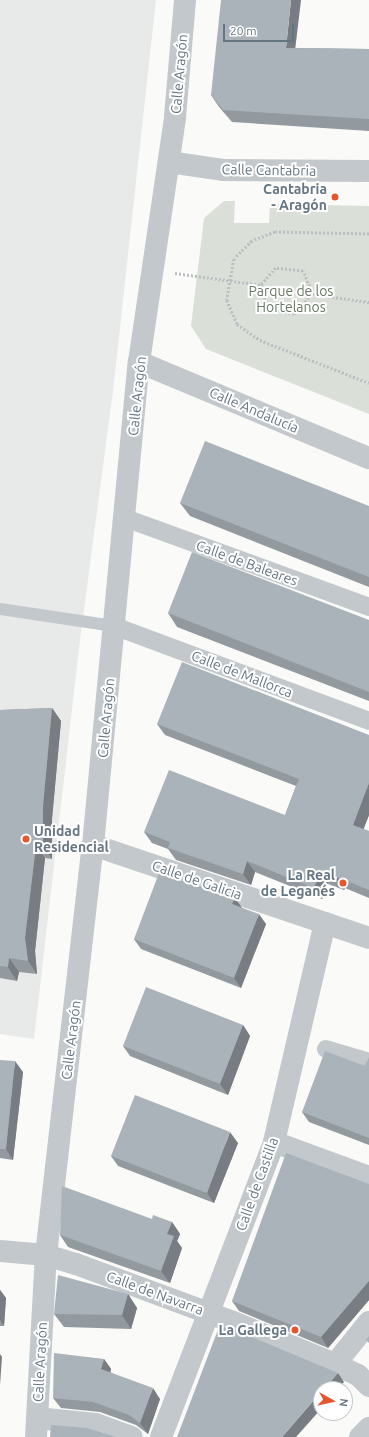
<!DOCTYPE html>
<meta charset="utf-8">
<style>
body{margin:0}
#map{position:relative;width:369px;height:1437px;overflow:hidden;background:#fafaf8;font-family:Ubuntu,sans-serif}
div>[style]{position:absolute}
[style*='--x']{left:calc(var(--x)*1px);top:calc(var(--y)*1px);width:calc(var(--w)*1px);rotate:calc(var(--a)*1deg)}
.built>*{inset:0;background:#e8e9e9}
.green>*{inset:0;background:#dadfd7}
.path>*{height:2.5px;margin-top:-1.25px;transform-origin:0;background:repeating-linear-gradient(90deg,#bbbfc2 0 2px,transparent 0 4px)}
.service>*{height:12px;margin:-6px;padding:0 6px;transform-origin:6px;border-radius:6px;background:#c3c8cc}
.pedestrian>*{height:18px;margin:-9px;padding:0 9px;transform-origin:9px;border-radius:9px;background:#c3c8cc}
.minor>*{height:22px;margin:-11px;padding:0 11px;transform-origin:11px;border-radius:11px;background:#c3c8cc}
.wall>*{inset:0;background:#929a9f}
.shaded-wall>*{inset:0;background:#777d82}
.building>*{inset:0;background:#aab3b9}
.dots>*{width:11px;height:11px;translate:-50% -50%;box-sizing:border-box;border:2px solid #fff;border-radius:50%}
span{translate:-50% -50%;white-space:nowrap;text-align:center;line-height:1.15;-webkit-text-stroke:4px #fff;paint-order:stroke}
.street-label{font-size:14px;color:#657683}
.poi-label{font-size:14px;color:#657683;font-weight:700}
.right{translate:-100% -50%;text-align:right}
.left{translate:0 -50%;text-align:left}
.park-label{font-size:14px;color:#687a64}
.north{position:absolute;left:313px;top:1381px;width:40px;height:40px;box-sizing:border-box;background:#fff;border:1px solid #c1c8cd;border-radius:50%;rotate:98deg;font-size:11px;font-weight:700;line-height:16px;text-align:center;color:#657683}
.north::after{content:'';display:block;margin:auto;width:14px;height:18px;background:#e4572e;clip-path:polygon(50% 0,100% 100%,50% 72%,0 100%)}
.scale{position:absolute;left:223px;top:24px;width:71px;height:18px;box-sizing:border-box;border:2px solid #657683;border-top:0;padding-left:5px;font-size:12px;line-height:14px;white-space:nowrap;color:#657683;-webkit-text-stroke:3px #fff;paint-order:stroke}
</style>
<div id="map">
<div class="built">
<i style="clip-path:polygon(0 0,156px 0,113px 391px,80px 640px,34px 1039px,0 1034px)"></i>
</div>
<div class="green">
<i style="clip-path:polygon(224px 201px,235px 201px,234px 223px,269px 223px,270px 204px,369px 206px,369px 414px,206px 349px,191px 326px,204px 218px)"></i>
</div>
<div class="path">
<i style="--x:369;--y:234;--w:94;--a:-178.8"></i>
<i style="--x:275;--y:232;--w:25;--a:159"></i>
<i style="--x:252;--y:241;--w:25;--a:135"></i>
<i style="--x:234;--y:259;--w:42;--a:99.7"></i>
<i style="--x:227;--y:300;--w:26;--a:67"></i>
<i style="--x:237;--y:324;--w:28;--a:35"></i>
<i style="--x:260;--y:340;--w:117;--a:21.5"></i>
<i style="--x:175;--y:273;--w:87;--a:7.9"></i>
<i style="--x:261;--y:285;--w:25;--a:72"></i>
<i style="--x:269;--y:309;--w:25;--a:11"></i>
<i style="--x:294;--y:314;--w:27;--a:-48"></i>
<i style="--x:312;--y:294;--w:25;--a:-111"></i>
<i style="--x:303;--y:271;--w:27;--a:-174"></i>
<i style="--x:276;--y:268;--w:23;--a:131"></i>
<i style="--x:312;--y:294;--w:58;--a:8"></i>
</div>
<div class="service">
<i style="--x:0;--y:609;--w:115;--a:8.5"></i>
</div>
<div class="pedestrian">
<i style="--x:125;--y:518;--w:260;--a:20"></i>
<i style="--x:114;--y:626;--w:272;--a:20.4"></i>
<i style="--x:326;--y:1049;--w:45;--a:16.8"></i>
</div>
<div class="minor">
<i style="--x:169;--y:162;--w:56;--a:8.3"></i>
<i style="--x:224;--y:170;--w:145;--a:0.4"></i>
<i style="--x:139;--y:362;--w:249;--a:22.7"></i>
<i style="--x:93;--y:845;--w:291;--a:18.6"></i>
<i style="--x:274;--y:1142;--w:101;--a:20.2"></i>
<i style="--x:0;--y:1251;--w:46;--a:5"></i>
<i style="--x:46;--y:1255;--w:31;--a:17"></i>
<i style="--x:76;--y:1264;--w:167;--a:20.3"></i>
<i style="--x:233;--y:1322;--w:110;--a:22.4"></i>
<i style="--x:335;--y:1364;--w:25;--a:26"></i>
<i style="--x:358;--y:1375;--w:16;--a:45"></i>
<i style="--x:335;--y:1364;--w:54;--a:-51"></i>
<i style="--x:37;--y:1418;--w:59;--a:5.8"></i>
<i style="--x:96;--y:1424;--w:38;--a:20"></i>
<i style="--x:36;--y:1437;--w:182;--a:-86.9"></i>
<i style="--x:46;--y:1255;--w:413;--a:-83.5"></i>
<i style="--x:93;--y:845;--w:485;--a:-84.6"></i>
<i style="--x:139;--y:362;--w:248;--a:-81.6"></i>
<i style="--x:175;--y:117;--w:117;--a:-85.1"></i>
<i style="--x:161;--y:1437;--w:316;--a:-69"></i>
<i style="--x:274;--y:1142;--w:225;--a:-76.9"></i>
<i style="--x:360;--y:1437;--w:13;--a:-45"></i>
</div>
<div class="wall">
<i style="clip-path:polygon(295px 48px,369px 49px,369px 131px,232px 122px,219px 107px,211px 95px)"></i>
<i style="clip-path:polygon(180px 503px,369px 506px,369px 587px,190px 516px)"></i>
<i style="clip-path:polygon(168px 613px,369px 620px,369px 701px,177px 627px)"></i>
<i style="clip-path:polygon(52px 708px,61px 721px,52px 819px,52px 859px,45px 858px,35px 951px,37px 974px,19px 972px,17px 981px,0 978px,0 710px)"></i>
<i style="clip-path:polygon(157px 724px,369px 735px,369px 815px,363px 829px,369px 831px,369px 898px,345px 888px,344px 890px,328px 884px,322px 899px,255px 872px,251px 885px,176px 860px,168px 849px,152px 843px,144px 832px,285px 815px,296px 786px,165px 735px)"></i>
<i style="clip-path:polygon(235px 898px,241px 907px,266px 924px,241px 988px,141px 949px,134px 939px)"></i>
<i style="clip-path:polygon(243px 1025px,250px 1036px,228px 1095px,130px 1056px,123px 1046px)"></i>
<i style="clip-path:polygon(369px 1058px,369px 1145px,309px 1122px,302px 1112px,365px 1066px)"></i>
<i style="clip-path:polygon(0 1060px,23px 1072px,13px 1160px,0 1158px)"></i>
<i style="clip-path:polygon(238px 1143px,214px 1203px,118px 1166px,111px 1156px)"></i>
<i style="clip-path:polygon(369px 1184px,369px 1300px,328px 1348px,239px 1311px,232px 1301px)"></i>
<i style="clip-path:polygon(152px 1219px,172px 1222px,180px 1234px,177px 1241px,182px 1248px,170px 1283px,68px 1247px,60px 1235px)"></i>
<i style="clip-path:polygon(0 1290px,6px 1298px,4px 1326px,0 1326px)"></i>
<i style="clip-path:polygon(128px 1294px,137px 1308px,131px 1329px,64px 1327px,54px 1314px)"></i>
<i style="clip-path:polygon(104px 1359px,111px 1369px,110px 1372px,160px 1399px,148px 1434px,136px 1425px,100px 1412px,61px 1408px,53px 1398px)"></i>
</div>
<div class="shaded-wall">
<i style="clip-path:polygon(291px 0,301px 0,294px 59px,286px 48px)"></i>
<i style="clip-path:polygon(52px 708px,61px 721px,52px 819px,52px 859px,43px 846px,43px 806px)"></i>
<i style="clip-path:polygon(369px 783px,369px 815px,361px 836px,353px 825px)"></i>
<i style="clip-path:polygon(36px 845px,45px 858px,35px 951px,37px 974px,28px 961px,25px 938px)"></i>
<i style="clip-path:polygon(247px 861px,255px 872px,251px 885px,243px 874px)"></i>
<i style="clip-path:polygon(320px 873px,328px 884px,322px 899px,314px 888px)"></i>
<i style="clip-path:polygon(337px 877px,345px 888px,344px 890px,336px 879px)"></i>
<i style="clip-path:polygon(235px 898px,242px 908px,232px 904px)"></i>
<i style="clip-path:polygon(259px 914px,266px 924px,241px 988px,234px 978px)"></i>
<i style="clip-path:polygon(9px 958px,19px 972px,17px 981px,8px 967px)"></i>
<i style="clip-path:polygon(243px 1025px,250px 1036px,228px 1095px,220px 1084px)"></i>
<i style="clip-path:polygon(15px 1061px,23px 1072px,13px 1160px,6px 1149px)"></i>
<i style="clip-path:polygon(230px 1132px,238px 1143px,214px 1203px,207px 1193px)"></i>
<i style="clip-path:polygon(172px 1222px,180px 1234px,177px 1241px,182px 1248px,170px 1283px,161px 1271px,167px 1234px)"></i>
<i style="clip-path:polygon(369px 1281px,369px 1300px,328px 1348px,321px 1337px)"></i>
<i style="clip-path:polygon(0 1290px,6px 1298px,4px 1326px,0 1320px)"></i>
<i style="clip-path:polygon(128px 1294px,137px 1308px,131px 1329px,122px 1315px)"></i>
<i style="clip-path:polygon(0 1354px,2px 1357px,0 1385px)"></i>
<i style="clip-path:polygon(104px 1359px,111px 1369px,109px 1379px,101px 1369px)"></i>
<i style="clip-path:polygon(338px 1373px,344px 1382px,338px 1389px,324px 1389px)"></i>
<i style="clip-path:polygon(153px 1388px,160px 1399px,148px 1434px,140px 1423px)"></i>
<i style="clip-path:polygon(321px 1392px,321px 1409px,296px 1437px,282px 1437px)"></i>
</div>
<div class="building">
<i style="clip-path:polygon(221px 0,291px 0,286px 48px,369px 49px,369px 119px,223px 110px,211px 95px)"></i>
<i style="clip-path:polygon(205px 441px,369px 506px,369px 577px,180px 503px)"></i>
<i style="clip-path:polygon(192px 552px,369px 620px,369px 692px,168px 613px)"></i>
<i style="clip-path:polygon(182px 662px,369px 735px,369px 783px,353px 825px,369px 831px,369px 890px,337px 877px,336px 879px,320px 873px,314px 888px,247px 861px,243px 874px,168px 848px,170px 842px,144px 832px,169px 770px,285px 815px,299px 779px,157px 724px)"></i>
<i style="clip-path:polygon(52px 708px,43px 806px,43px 846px,36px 845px,25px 938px,28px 961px,9px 958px,8px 967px,0 966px,0 710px)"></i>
<i style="clip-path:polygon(159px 873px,235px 898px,232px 904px,259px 914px,234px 978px,134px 939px)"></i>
<i style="clip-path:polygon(146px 987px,243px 1025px,220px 1084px,123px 1046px)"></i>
<i style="clip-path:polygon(325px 1051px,365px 1066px,369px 1058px,369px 1138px,302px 1112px)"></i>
<i style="clip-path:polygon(0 1060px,15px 1061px,6px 1149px,0 1149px)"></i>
<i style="clip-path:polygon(135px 1095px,230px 1132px,207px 1193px,111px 1156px)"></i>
<i style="clip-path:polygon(286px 1153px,369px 1184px,369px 1281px,321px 1337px,232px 1301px)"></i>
<i style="clip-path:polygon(62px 1186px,152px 1219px,153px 1215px,172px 1222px,167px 1234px,174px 1236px,161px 1271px,60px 1235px)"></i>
<i style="clip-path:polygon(58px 1275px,128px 1294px,122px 1315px,54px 1314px)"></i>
<i style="clip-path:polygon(225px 1326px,338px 1373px,324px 1389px,321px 1389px,321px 1392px,282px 1437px,177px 1437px,219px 1327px,224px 1329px)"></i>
<i style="clip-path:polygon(369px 1336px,369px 1343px,366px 1340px)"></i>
<i style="clip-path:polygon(54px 1353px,104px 1359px,101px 1369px,153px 1388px,140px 1423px,129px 1415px,93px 1402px,53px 1398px)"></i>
<i style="clip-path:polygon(51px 1425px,87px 1428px,116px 1437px,50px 1437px)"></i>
</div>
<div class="dots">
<i style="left:335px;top:197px;background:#e4572e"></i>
<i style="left:26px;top:839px;background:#e4572e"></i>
<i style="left:343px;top:883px;background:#e4572e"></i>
<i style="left:295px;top:1330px;background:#e4572e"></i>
</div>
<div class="street-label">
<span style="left:179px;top:74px;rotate:-85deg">Calle Aragón</span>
<span style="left:269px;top:170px;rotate:1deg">Calle Cantabria</span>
<span style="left:137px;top:396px;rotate:-84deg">Calle Aragón</span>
<span style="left:254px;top:410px;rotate:23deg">Calle Andalucía</span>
<span style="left:247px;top:563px;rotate:20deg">Calle de Baleares</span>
<span style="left:242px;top:674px;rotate:21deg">Calle de Mallorca</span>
<span style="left:106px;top:718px;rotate:-85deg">Calle Aragón</span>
<span style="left:197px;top:880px;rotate:19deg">Calle de Galicia</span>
<span style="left:71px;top:1040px;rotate:-83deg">Calle Aragón</span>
<span style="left:257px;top:1184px;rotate:-70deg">Calle de Castilla</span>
<span style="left:155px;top:1293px;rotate:20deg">Calle de Navarra</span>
<span style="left:40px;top:1362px;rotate:-87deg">Calle Aragón</span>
</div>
<div class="poi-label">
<span class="right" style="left:327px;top:197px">Cantabria<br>- Aragón</span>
<span class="left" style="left:34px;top:839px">Unidad<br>Residencial</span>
<span class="right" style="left:335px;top:883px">La Real<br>de Leganés</span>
<span class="right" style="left:287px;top:1330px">La Gallega</span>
</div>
<div class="park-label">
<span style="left:291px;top:299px">Parque de los<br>Hortelanos</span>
</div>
<div class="north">N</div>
<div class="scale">20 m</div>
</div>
